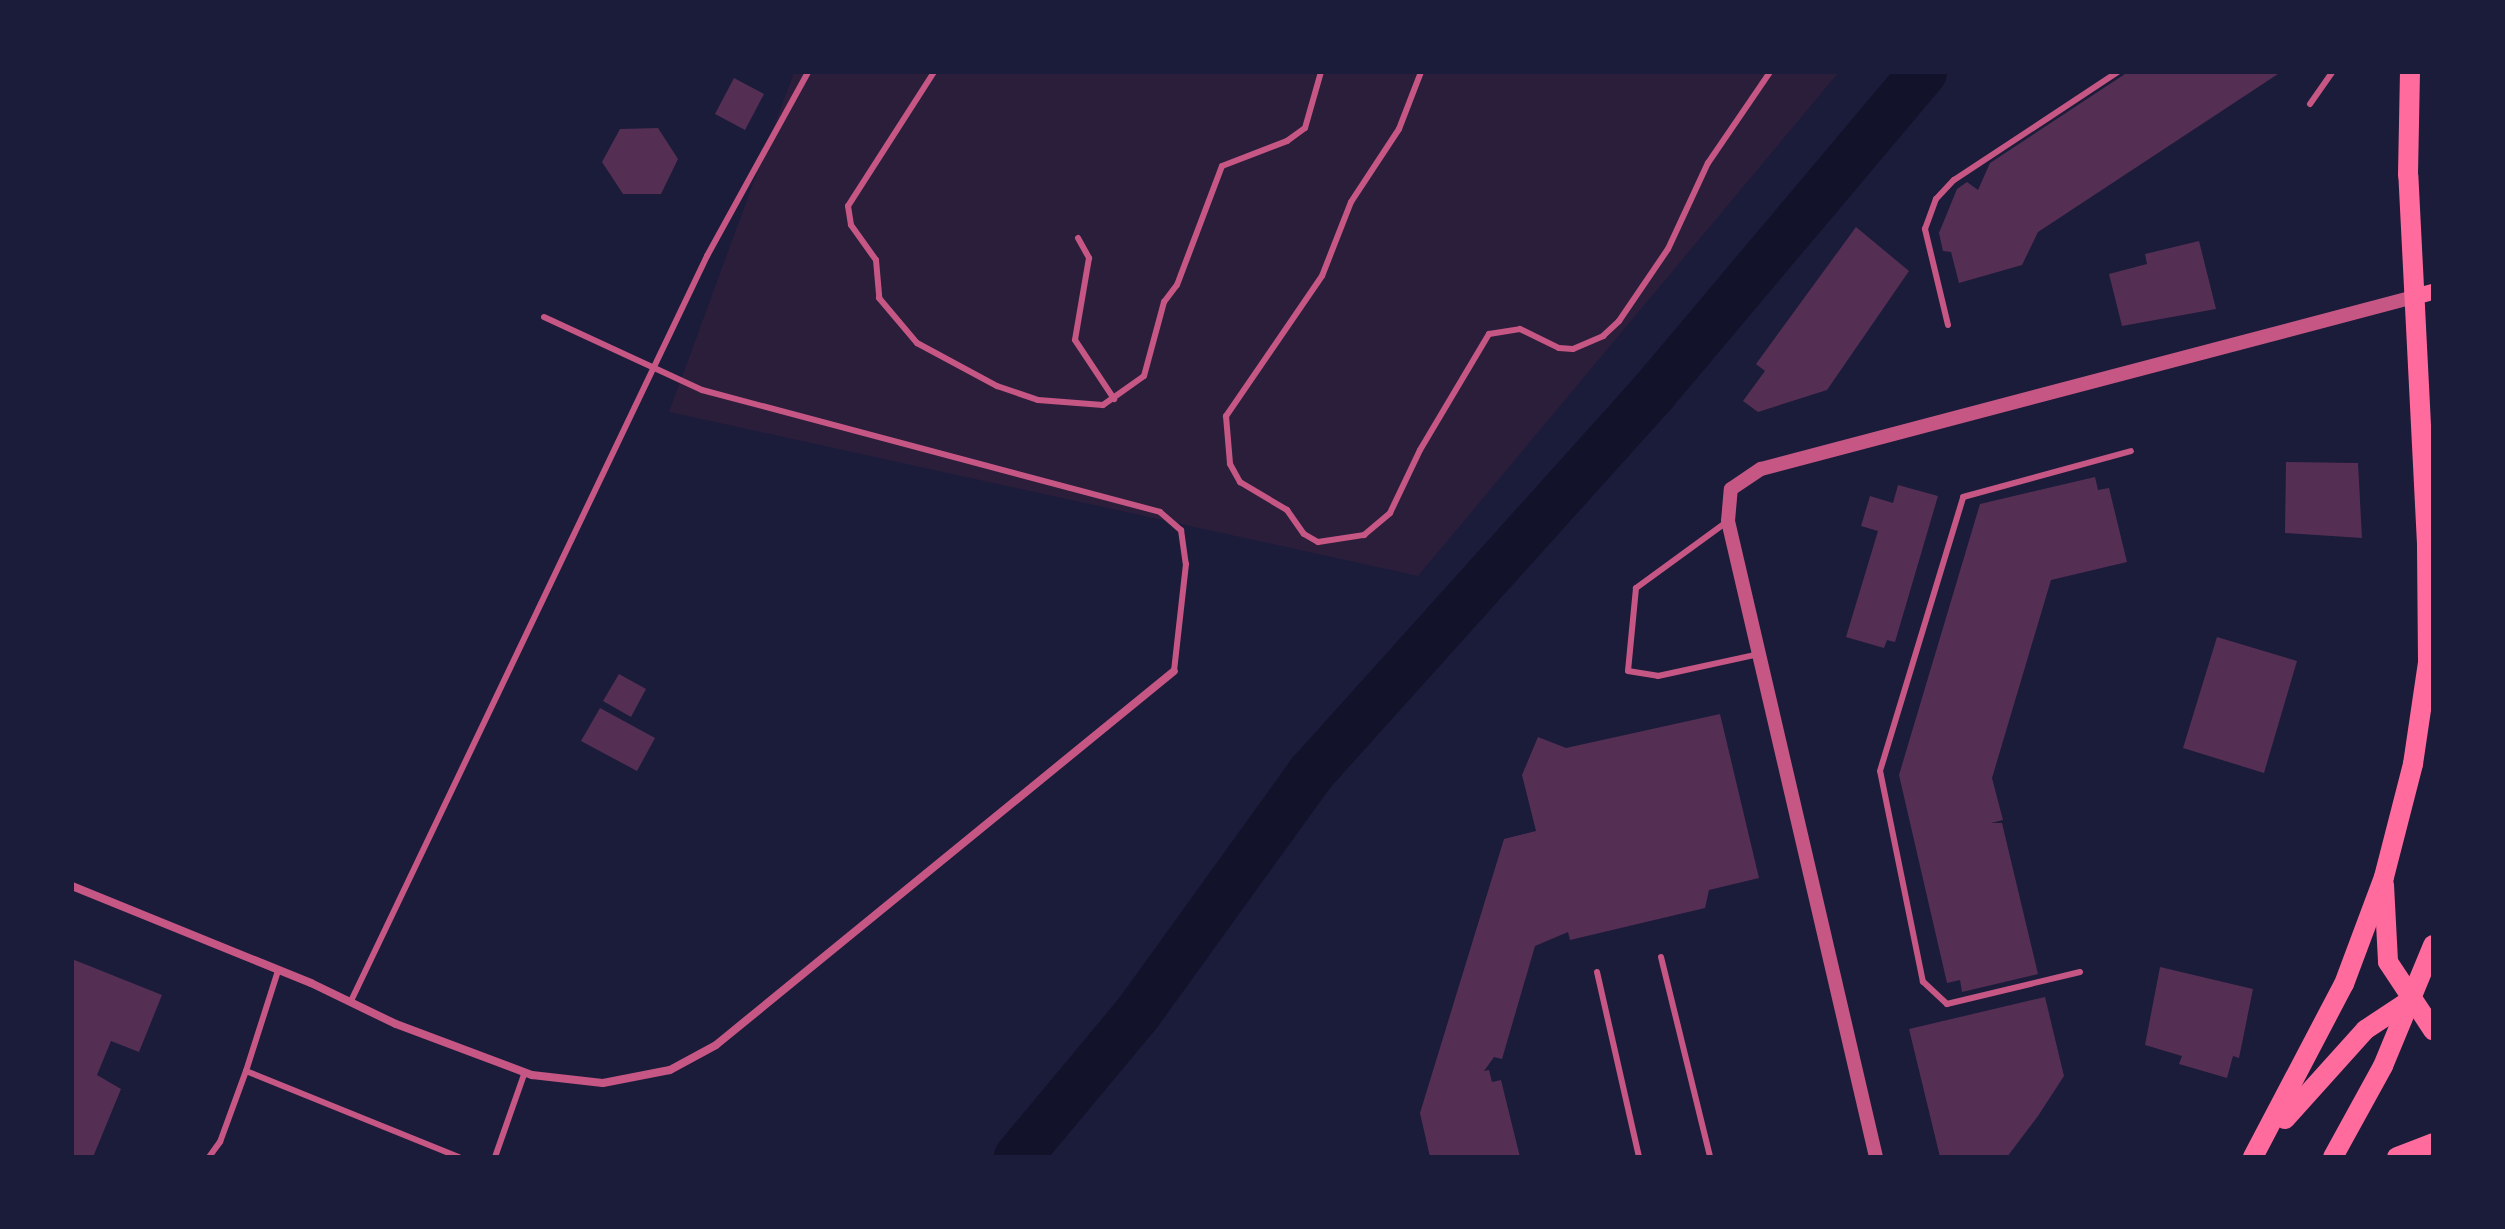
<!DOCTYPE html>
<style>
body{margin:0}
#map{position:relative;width:2505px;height:1229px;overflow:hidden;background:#1b1b3a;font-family:Arial,sans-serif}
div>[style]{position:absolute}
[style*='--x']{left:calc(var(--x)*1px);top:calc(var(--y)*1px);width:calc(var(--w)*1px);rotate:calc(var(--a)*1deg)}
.green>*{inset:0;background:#2a1e3b}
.river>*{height:48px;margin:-24px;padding:0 24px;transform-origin:24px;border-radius:24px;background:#12122b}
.building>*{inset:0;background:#542f53}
.service>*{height:6px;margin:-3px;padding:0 3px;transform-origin:3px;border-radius:3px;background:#c65784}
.minor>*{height:8px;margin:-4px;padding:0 4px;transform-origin:4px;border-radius:4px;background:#c65784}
.tertiary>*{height:14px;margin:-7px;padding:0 7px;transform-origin:7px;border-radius:7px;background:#c65784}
.secondary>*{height:16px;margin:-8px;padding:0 8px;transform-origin:8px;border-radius:8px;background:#ff6b9d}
.primary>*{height:20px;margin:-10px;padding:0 10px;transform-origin:10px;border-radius:10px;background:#ff6b9d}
span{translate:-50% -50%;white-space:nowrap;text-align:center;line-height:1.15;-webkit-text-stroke:8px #1b1b3a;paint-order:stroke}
.frame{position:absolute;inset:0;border:74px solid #1b1b3a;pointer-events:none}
</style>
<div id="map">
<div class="green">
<i style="clip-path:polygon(794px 72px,1839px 72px,1418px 576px,669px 412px)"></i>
</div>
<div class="river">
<i style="--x:1018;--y:1157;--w:187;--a:-50.2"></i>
<i style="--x:1138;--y:1013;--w:297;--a:-54.2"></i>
<i style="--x:1312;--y:772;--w:510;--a:-48.02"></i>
<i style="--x:1653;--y:393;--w:419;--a:-49.9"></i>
</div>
<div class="building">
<i style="clip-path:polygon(2128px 72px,2281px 72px,2038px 232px,2022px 265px,1959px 283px,1951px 252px,1943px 251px,1939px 233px,1957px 189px,1967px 182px,1978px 190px,1990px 163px)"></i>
<i style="clip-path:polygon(734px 78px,764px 94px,745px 130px,715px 114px)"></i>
<i style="clip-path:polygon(658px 128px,678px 159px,661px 194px,623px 194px,602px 162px,620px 129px)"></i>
<i style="clip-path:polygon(1856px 227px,1909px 271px,1827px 390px,1758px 412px,1743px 401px,1765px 371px,1756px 364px)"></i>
<i style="clip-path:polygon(2199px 241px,2216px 309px,2122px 326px,2109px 274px,2147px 264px,2145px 254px)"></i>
<i style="clip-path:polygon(2286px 462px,2358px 463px,2362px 538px,2285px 533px)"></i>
<i style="clip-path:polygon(2095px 477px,2098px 490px,2109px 488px,2127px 562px,2051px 580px,1992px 778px,2003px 820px,1991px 823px,2002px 823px,2038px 974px,1962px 992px,1960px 980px,1947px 983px,1899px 775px,1980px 504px)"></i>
<i style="clip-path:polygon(1898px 485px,1938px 496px,1895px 642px,1887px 640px,1884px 648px,1846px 637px,1878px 531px,1861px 526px,1870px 496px,1893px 503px)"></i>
<i style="clip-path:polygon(2217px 637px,2297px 661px,2264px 773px,2183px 748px)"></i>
<i style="clip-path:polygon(619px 674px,646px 689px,631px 717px,603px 701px)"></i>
<i style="clip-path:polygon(600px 708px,655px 738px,637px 771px,581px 741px)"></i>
<i style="clip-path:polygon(1720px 714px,1759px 878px,1709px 890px,1705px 908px,1570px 940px,1568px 932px,1535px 946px,1502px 1059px,1494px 1057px,1484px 1071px,1489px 1070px,1492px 1082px,1501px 1080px,1520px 1157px,1430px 1157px,1420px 1113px,1504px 839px,1536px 831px,1522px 775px,1538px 737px,1566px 748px)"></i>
<i style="clip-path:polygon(72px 959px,162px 995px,139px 1052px,111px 1041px,97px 1075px,121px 1089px,93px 1157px,72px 1155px)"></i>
<i style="clip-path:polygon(2160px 967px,2253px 989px,2239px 1058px,2233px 1056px,2227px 1078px,2179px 1064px,2182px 1056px,2145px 1045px)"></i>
<i style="clip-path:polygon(2045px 997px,2064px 1076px,2038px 1116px,2007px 1157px,1940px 1157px,1909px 1029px)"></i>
</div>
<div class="service">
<i style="--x:934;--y:72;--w:159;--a:122.7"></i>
<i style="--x:848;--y:206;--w:19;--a:81"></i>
<i style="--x:851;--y:225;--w:43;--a:54.5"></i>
<i style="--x:876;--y:260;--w:38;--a:85"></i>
<i style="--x:879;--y:298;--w:59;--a:49.8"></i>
<i style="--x:917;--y:343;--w:91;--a:28.3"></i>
<i style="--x:997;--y:386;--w:43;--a:18.9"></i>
<i style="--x:1038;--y:400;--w:65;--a:4.4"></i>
<i style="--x:1103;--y:405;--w:50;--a:-35.3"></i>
<i style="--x:1144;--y:376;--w:77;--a:-74.9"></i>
<i style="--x:1164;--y:302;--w:21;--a:-53"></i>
<i style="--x:1177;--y:285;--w:127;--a:-69.3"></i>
<i style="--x:1222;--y:166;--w:70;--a:-21"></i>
<i style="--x:1287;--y:141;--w:22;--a:-36"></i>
<i style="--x:1305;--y:128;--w:58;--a:-74.1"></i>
<i style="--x:1421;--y:72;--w:61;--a:111.1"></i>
<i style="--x:1399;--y:129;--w:87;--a:123.3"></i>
<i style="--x:1351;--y:202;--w:79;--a:111.4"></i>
<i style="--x:1322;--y:276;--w:170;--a:124.4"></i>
<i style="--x:1226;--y:416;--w:48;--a:85.2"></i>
<i style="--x:1230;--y:464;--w:21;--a:61"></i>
<i style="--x:1240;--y:482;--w:55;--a:30.8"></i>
<i style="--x:1287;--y:510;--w:29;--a:55"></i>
<i style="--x:1304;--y:534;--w:16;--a:30"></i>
<i style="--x:1318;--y:542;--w:47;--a:-8.7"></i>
<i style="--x:1364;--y:535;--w:34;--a:-40"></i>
<i style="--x:1390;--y:513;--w:70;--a:-64.5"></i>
<i style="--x:1420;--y:450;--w:135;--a:-59.3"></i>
<i style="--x:1489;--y:334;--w:31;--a:-9"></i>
<i style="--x:1520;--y:329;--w:43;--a:26"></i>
<i style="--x:1559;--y:348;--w:14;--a:4"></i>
<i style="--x:1573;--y:349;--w:33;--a:-23"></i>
<i style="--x:1603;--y:336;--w:22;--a:-43"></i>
<i style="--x:1619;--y:321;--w:87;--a:-55.8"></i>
<i style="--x:1668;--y:249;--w:95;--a:-65.1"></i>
<i style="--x:1708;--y:163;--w:110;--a:-55.7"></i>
<i style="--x:2310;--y:104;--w:39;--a:-55"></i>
<i style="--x:1078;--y:238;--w:23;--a:61"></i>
<i style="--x:1089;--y:258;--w:83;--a:99.7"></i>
<i style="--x:1075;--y:340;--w:71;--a:56.5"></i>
<i style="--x:544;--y:317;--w:174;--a:24.8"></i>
<i style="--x:702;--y:390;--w:474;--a:14.9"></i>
<i style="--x:1160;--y:512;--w:28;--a:41"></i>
<i style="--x:1181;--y:530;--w:34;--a:82"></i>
<i style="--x:1186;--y:564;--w:108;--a:96.4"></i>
<i style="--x:1948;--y:325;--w:99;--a:-103.5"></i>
<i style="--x:1925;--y:229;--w:32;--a:-70"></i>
<i style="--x:1936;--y:199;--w:26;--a:-47"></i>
<i style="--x:1954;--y:180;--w:196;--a:-33.4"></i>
<i style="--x:1728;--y:521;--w:114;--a:143.9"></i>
<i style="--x:1636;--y:588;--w:83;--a:95.5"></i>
<i style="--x:1628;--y:671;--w:30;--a:9"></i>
<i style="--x:1658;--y:676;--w:103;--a:-12.3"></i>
<i style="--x:1661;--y:957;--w:206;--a:76.2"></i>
<i style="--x:1597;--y:972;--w:190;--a:77.2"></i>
<i style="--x:2080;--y:972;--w:137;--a:166.5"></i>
<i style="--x:1947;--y:1004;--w:33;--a:-137"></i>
<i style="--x:1923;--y:982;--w:215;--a:-101.5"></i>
<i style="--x:1880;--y:771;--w:286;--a:-73.1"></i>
<i style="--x:1963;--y:497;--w:174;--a:-15.3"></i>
<i style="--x:351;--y:1001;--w:826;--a:-64.46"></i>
<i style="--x:707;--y:256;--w:210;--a:-61.2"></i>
<i style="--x:246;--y:1071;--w:230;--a:22"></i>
<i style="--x:209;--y:1157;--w:19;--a:-54"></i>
<i style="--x:220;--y:1142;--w:76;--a:-69.9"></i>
<i style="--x:246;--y:1071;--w:105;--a:-72.3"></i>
<i style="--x:495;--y:1157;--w:90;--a:-70.6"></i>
</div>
<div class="minor">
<i style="--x:72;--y:886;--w:258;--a:22.1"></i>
<i style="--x:311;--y:983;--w:94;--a:25.8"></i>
<i style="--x:396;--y:1024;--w:145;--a:20.6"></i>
<i style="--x:532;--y:1075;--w:71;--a:6.4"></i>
<i style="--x:603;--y:1083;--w:68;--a:-11"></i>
<i style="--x:670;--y:1070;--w:52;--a:-28.5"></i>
<i style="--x:716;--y:1045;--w:591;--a:-39.23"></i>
</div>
<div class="tertiary">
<i style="--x:1876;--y:1157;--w:653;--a:-103.1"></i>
<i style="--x:1728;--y:521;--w:32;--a:-85"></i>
<i style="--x:1731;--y:489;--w:36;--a:-34"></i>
<i style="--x:1761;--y:469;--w:675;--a:-14.76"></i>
</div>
<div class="secondary">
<i style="--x:2414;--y:297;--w:20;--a:-15"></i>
</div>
<div class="primary">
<i style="--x:2384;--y:885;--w:77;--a:87"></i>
<i style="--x:2388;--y:962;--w:82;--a:56.5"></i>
<i style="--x:2285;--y:1119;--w:120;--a:-48"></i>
<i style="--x:2365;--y:1030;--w:56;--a:-33.4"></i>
<i style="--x:2253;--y:1157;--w:195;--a:-62.3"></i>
<i style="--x:2344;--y:984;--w:114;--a:-69.5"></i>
<i style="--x:2384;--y:877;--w:117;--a:-75.6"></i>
<i style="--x:2413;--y:764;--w:103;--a:-81.6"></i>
<i style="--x:2428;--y:662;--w:118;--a:-90.5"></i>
<i style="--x:2427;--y:544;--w:369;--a:-92.9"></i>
<i style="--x:2408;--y:175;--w:103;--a:-88.9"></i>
<i style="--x:2333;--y:1157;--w:104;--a:-61.2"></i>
<i style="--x:2383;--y:1066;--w:131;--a:-67.5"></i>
<i style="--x:2397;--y:1157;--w:39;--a:-21"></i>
</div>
<div class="frame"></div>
</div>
